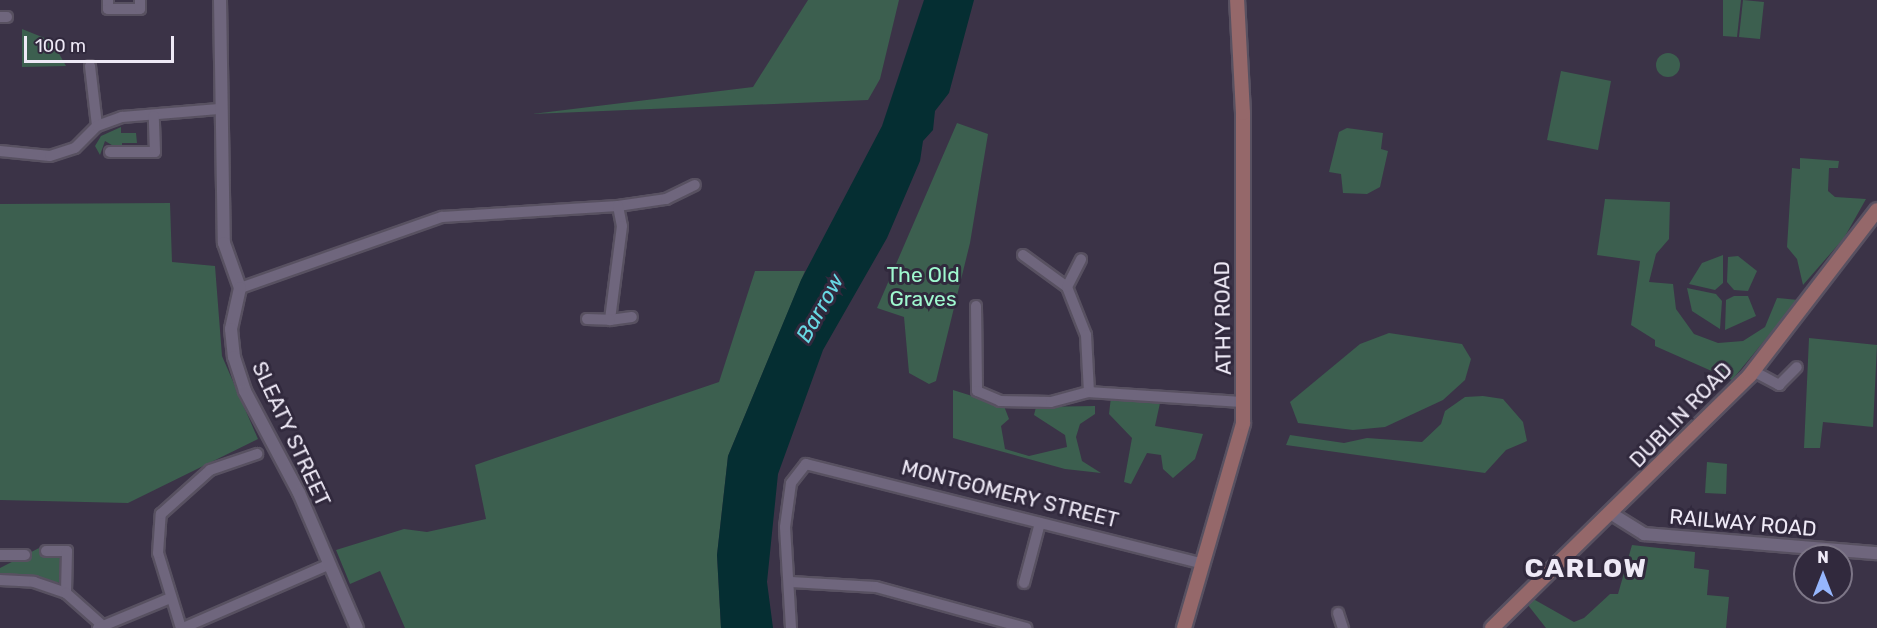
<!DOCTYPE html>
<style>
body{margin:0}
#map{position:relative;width:1877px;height:628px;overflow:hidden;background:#3b3347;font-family:Rubik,sans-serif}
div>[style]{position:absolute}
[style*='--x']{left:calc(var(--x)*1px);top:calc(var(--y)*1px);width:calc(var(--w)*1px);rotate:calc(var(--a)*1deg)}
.green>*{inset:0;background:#3c5f4f}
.round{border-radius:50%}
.water>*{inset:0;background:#052e32}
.roads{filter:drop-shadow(2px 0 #585161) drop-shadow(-2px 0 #585161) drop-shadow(0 2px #585161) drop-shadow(0 -2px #585161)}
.minor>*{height:10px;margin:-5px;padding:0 5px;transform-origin:5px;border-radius:5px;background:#6f667d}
.tertiary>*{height:12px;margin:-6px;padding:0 6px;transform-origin:6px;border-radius:6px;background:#6f667d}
.secondary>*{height:14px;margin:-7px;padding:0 7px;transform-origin:7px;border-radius:7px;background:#95686a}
span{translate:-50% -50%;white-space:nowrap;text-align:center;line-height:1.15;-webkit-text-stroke:6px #31293d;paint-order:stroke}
.park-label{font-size:21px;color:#9ff8cf}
.street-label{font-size:21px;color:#eee9f6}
.water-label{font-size:22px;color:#68d8e3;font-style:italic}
.district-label{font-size:27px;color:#eee9f6;font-weight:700;letter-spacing:1.5px}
.north{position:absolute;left:1793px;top:544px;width:60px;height:60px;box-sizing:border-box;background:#31293d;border:2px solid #7d7687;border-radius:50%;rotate:0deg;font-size:16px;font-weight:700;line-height:24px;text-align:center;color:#eee9f6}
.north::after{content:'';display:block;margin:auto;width:21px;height:27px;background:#96b6fd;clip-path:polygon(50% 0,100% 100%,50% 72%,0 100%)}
.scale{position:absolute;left:24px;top:36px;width:150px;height:27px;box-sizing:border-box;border:3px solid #eee9f6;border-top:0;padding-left:8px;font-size:18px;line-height:21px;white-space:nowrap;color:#eee9f6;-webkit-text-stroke:4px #31293d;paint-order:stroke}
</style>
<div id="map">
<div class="green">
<i style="clip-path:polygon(808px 0,899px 0,880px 79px,868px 100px,532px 114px,753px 87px)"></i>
<i style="clip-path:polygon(1723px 0,1741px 0,1737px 37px,1723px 36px)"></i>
<i style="clip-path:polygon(1743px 0,1764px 2px,1760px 39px,1739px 37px)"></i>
<i style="clip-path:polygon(22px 29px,52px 41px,66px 66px,22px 67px)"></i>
<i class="round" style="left:1656px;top:53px;width:24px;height:24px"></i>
<i style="clip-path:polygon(1561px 71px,1611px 81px,1598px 150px,1547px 140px)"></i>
<i style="clip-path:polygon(957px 123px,988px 134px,970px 243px,936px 381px,929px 384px,909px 373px,904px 317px,877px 308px)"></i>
<i style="clip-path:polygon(121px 127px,121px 133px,136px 133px,137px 143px,122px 143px,122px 151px,105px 141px,100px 155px,95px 146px,101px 136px)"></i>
<i style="clip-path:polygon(1347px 128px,1383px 133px,1381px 149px,1388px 151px,1380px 187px,1367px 194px,1343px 193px,1341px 174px,1329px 172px,1339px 132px)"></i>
<i style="clip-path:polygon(1800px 158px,1839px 161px,1838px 168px,1829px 168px,1828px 191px,1835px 197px,1866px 199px,1844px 238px,1803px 285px,1797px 259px,1787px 247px,1792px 168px,1800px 169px)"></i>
<i style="clip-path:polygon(1605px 199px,1670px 202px,1669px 239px,1656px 254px,1649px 282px,1673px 284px,1676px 309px,1694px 334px,1718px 343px,1743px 341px,1765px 327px,1777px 298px,1798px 300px,1732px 380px,1655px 346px,1655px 340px,1631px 325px,1640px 261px,1597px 255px)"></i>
<i style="clip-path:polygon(170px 203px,172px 262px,215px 266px,222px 356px,258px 439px,128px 503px,0 500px,0 204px)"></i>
<i style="clip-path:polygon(1723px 255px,1723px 283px,1715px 290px,1689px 284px,1702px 263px)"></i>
<i style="clip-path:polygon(1738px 256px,1757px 271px,1748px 291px,1734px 290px,1727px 282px,1728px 257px)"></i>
<i style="clip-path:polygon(755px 271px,805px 271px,728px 456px,717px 555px,721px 628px,405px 628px,380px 571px,350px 584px,336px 550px,404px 529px,427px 532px,486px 519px,475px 465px,719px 382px)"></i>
<i style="clip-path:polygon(1687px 288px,1716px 294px,1722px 301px,1720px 329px,1692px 311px)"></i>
<i style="clip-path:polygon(1734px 296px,1748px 296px,1756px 316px,1725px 330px,1726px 300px)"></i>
<i style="clip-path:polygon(1389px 333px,1462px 344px,1471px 359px,1465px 380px,1443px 400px,1385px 427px,1353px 430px,1298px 423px,1290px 402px,1360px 344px)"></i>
<i style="clip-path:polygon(1809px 338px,1877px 345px,1873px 427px,1823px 422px,1820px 448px,1804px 448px)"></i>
<i style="clip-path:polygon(953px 390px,1004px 406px,1009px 419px,1001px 426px,1005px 449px,1029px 456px,1067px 447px,1065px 435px,1034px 415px,1036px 407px,1095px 406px,1095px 414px,1080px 424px,1076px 437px,1082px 461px,1101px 473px,1065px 469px,953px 438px)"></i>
<i style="clip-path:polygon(1483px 396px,1503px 399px,1523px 422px,1527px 441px,1506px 450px,1485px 473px,1286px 445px,1290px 435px,1344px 443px,1367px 438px,1422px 442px,1441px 424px,1445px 411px,1465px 397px)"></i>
<i style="clip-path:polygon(1111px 397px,1160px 403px,1155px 426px,1203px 434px,1195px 459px,1173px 478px,1163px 469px,1161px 455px,1147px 453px,1131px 484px,1124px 482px,1132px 438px,1109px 414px)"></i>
<i style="clip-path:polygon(1707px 462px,1727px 464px,1726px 494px,1705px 493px)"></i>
<i style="clip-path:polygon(1632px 545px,1695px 552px,1694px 568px,1709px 570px,1707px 595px,1729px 597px,1726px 628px,1546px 628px,1524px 600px,1528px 596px,1574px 622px,1584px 618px,1610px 594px,1618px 594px)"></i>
<i style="clip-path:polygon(43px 546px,45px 558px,63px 558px,62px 583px,0 576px,0 568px)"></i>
</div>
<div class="water">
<i style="clip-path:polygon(924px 0,974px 0,949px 93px,935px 111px,933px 130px,923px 141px,920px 161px,887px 238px,823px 350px,778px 474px,767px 582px,773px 628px,721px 628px,717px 555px,728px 456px,801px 280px,882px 126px)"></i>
</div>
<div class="roads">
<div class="minor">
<i style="--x:108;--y:0;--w:9;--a:90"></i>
<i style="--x:108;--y:9;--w:32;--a:0"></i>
<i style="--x:140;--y:9;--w:9;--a:-90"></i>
<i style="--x:0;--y:17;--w:7;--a:0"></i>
<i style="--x:90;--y:66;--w:60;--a:83.3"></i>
<i style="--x:0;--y:151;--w:50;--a:5.7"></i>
<i style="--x:50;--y:156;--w:26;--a:-18"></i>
<i style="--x:75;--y:148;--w:31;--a:-45"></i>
<i style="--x:97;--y:126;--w:27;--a:-20"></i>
<i style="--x:122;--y:117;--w:97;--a:-4.7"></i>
<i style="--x:110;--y:152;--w:45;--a:0"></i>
<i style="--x:155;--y:152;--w:36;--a:-92"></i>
<i style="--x:618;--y:206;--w:49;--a:-8.3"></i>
<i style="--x:666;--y:199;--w:32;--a:-26"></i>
<i style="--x:1023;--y:255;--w:54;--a:36"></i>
<i style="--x:1067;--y:287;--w:52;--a:68.4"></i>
<i style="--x:1086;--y:335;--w:57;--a:87"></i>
<i style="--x:1067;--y:287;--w:31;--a:-63"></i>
<i style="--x:240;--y:288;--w:214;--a:-19.4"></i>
<i style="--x:442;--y:217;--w:176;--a:-3.6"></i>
<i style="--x:618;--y:206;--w:20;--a:79"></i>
<i style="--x:622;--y:226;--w:95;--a:97.3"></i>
<i style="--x:610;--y:320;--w:22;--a:-8"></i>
<i style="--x:976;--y:306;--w:85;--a:89.3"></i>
<i style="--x:977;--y:391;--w:25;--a:23"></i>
<i style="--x:1000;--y:401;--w:51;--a:1.1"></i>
<i style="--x:1051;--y:402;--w:39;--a:-15"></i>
<i style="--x:587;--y:319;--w:23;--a:2"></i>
<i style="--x:1753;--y:371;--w:30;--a:28"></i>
<i style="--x:1779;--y:385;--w:25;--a:-45"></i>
<i style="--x:1089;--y:392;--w:156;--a:3.7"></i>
<i style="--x:46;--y:551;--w:21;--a:0"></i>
<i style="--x:67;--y:551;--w:42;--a:91.4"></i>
<i style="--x:0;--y:555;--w:25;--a:0"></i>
<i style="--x:0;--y:580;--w:34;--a:3"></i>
<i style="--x:34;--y:582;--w:34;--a:19"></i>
<i style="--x:66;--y:593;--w:48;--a:41.6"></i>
<i style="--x:791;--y:582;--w:85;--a:3.4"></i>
<i style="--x:876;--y:587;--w:156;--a:15.3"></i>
<i style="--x:1024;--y:583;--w:62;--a:-75.1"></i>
<i style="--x:1338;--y:613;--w:16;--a:72"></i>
<i style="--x:98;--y:628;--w:78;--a:-22.6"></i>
<i style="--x:181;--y:628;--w:78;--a:-107"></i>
<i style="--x:158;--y:553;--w:39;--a:-86"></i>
<i style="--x:161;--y:514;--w:66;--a:-41.9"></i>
<i style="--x:210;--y:470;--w:50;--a:-18.8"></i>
<i style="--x:183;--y:628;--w:160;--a:-23.5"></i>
<i style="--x:791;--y:628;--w:101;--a:-93.4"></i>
<i style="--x:785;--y:527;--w:44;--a:-82.2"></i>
<i style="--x:791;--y:483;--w:24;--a:-52"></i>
<i style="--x:806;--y:464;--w:410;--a:14.1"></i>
</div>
<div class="tertiary">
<i style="--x:220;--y:0;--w:243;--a:89.1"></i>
<i style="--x:224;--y:243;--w:48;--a:70.4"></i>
<i style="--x:240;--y:288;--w:42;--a:102.4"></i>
<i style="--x:231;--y:329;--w:28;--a:84"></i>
<i style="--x:234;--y:357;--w:36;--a:72"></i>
<i style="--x:245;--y:391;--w:115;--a:62.1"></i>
<i style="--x:299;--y:493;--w:147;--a:66.8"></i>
<i style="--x:1612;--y:514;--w:38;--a:32"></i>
<i style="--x:1644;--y:534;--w:234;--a:4.7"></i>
</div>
<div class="secondary">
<i style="--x:1184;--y:628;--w:213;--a:-73.9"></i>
<i style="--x:1243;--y:423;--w:310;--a:-90"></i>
<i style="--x:1243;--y:113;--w:113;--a:-93"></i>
<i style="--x:1492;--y:628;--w:361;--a:-44.4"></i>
<i style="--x:1750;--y:375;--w:208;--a:-52.4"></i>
</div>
</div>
<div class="park-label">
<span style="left:923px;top:287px">The Old<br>Graves</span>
</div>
<div class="street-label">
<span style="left:1223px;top:318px;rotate:-91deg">ATHY ROAD</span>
<span style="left:1681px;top:415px;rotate:-46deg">DUBLIN ROAD</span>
<span style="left:291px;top:434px;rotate:65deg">SLEATY STREET</span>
<span style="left:1010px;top:494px;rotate:14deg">MONTGOMERY STREET</span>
<span style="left:1743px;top:523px;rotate:5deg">RAILWAY ROAD</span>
</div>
<div class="water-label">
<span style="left:820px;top:308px;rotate:-61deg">Barrow</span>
</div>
<div class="district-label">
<span style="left:1586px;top:569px">CARLOW</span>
</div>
<div class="north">N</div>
<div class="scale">100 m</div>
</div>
